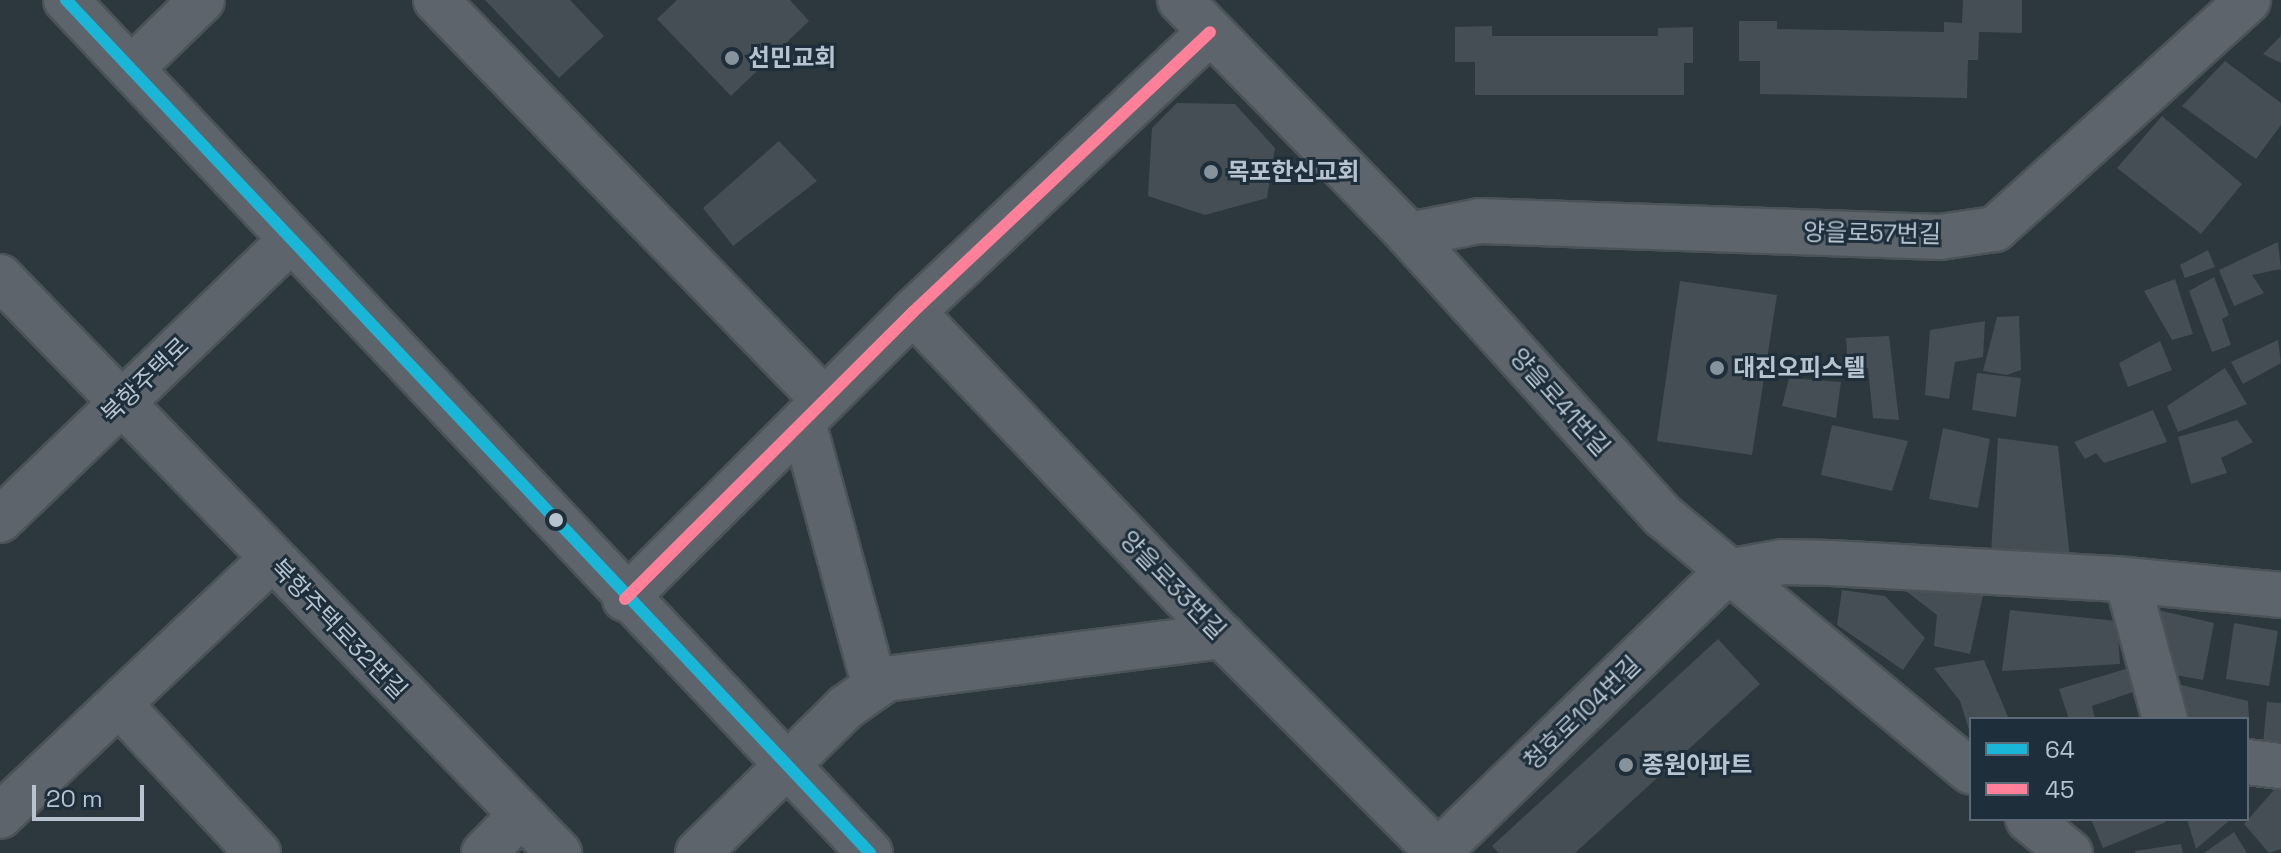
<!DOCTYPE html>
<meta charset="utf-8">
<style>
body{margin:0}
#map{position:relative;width:2281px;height:853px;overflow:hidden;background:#2c373e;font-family:"Space Grotesk","Noto Sans KR",sans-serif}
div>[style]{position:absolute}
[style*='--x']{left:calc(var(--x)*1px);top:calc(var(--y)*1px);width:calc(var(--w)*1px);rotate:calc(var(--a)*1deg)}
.building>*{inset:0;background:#454e54}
.roads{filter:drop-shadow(2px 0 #4b5358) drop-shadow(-2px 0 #4b5358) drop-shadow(0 2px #4b5358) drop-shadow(0 -2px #4b5358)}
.minor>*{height:44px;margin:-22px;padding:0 22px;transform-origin:22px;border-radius:22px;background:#5d646b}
.bus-1>*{height:12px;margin:-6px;padding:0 6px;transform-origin:6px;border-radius:6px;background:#1ab6d8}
.bus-2>*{height:12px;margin:-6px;padding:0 6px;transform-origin:6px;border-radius:6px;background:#ff8098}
.dots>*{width:22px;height:22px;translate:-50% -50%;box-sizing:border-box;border:4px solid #1e2e3b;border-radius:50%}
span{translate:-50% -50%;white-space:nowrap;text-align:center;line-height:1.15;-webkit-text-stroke:6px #1e2e3b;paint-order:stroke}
.poi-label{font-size:24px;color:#b7c3cf;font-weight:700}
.left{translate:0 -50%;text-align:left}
.street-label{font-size:24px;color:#b7c3cf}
.legend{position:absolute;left:1969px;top:717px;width:280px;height:104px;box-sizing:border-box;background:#1e2e3b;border:2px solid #5b6a76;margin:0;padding:10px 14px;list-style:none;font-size:24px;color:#b7c3cf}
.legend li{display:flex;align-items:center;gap:16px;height:40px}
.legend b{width:40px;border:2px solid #5b6a76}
.scale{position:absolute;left:32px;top:785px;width:112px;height:36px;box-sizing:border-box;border:4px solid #b7c3cf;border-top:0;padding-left:10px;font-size:24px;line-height:28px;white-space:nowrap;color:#b7c3cf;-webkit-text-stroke:6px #1e2e3b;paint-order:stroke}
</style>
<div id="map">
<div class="building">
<i style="clip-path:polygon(485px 0,570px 0,604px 36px,559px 78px)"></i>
<i style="clip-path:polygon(677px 0,790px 0,809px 21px,731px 96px,657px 19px)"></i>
<i style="clip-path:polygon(1963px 0,2022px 0,2022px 33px,1979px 32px,1978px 60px,1968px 60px,1967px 98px,1760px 94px,1760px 61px,1739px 61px,1739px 21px,1777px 21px,1777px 29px,1944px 32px,1944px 22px,1962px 23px)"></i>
<i style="clip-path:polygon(1492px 26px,1492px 36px,1658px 36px,1658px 28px,1693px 27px,1693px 63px,1684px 63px,1684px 95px,1475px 95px,1475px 62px,1455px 62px,1455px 27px)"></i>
<i style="clip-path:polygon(2281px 36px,2281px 63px,2263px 54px)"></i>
<i style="clip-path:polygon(2225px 61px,2281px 103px,2281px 125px,2256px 159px,2182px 106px)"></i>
<i style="clip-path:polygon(1177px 103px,1235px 104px,1275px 148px,1267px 198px,1205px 215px,1148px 196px,1152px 128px)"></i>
<i style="clip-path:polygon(2162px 116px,2242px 184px,2201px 234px,2117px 168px)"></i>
<i style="clip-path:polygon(779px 141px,817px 181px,733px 246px,703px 208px)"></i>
<i style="clip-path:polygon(2278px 242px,2281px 269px,2252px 275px,2264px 293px,2234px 306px,2219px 270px)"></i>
<i style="clip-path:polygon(2208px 250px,2215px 267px,2185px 278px,2180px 265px)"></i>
<i style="clip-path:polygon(2214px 277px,2229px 315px,2222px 319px,2231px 345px,2212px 352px,2189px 291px)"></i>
<i style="clip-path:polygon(2175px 279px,2193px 334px,2172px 340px,2144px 291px)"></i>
<i style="clip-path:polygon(1680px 281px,1777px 295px,1752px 455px,1657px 441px)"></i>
<i style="clip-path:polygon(2019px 316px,2021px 370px,2007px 375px,1983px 371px,1997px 317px)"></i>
<i style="clip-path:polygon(1985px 321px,1983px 357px,1955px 362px,1949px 399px,1925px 395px,1930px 330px)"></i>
<i style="clip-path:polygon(1889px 336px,1899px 420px,1873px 418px,1868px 368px,1848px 368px,1846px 338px)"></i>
<i style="clip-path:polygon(2278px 340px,2281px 363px,2243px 384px,2231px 362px)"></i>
<i style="clip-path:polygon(2160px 341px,2172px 370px,2128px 387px,2119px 363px)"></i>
<i style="clip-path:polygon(2225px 368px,2247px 404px,2178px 432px,2167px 406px)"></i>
<i style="clip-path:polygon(1977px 373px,2021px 378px,2016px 417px,1972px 410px)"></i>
<i style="clip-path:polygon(1789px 378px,1841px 382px,1836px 418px,1782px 406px)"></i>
<i style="clip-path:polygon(2153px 410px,2167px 442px,2104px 463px,2096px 453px,2085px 459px,2074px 442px)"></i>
<i style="clip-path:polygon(2237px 420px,2253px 442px,2221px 458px,2227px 473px,2191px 484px,2178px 437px)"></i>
<i style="clip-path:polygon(1832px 425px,1908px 441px,1892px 491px,1821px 475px)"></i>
<i style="clip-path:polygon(1943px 428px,1990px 439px,1978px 508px,1929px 499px)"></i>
<i style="clip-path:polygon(1998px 438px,2058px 446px,2070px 558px,1991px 554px)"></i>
<i style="clip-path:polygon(1898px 585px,1984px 591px,1970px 654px,1934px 646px,1937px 615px)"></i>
<i style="clip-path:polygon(1842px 590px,1885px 596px,1925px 638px,1903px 670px,1837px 625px)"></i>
<i style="clip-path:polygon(2149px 608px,2214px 623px,2203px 680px,2164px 673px)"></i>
<i style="clip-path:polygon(2010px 610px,2117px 621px,2120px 664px,2002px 671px)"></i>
<i style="clip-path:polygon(2234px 623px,2278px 631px,2269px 686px,2226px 679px)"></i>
<i style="clip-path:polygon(1718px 639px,1760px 684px,1575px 853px,1499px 853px,1492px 846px)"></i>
<i style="clip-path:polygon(1984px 660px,2009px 719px,1971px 719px,1970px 733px,1960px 701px,1934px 668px)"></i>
<i style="clip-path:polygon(2129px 668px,2136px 691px,2092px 706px,2095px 719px,2069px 719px,2059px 689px)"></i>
<i style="clip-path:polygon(2177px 684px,2248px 701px,2249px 719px,2189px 719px)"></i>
<i style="clip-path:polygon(2267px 702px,2281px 703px,2281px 755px,2262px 754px)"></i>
<i style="clip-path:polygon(2281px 782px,2281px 849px,2269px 853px,2244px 824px)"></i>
<i style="clip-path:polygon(2091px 819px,2165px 819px,2166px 822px,2103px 848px)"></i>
<i style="clip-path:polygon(2187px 819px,2231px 819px,2196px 849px)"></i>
<i style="clip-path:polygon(2234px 832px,2247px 853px,2204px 853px)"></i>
<i style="clip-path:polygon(2181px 844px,2183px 853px,2135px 853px,2135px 851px)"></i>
</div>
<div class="roads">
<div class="minor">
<i style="--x:66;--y:0;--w:1172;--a:46.69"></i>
<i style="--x:436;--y:0;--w:557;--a:45.87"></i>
<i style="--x:1180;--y:0;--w:328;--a:45.7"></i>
<i style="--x:1409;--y:235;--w:379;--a:47.9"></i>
<i style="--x:1663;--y:516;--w:400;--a:39.7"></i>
<i style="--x:131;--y:69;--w:99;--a:-44.2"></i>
<i style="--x:1409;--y:235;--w:72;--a:-11.2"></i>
<i style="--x:1480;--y:221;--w:460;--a:2"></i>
<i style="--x:1940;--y:237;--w:56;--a:-8.3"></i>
<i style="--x:1995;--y:229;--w:341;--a:-42.1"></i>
<i style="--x:0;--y:277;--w:803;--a:45.86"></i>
<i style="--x:913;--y:312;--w:448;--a:46.4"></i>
<i style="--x:1222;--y:636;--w:307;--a:45"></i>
<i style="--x:803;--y:422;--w:271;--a:74.8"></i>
<i style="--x:0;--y:520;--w:402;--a:-43.9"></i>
<i style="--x:2127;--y:580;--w:144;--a:74.7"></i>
<i style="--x:625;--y:599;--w:407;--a:-44.9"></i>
<i style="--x:913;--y:312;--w:408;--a:-43.3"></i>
<i style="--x:119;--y:704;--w:204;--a:47"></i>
<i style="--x:2247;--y:762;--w:34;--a:7"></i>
<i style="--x:0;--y:816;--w:373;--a:-43.4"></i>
<i style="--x:2028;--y:819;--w:54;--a:39"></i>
<i style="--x:484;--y:853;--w:53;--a:-45.8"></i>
<i style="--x:698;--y:853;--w:208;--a:-44.6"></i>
<i style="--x:846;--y:707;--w:49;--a:-35"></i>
<i style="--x:886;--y:679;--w:339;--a:-7.3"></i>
<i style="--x:1437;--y:853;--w:404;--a:-44.1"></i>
<i style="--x:1727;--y:572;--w:57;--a:-10.1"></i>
<i style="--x:1783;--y:562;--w:48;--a:1.2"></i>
<i style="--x:1831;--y:563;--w:284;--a:3.2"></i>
<i style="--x:2115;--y:579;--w:167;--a:5.5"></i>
</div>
</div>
<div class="bus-1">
<i style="--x:66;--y:0;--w:1172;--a:46.69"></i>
</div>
<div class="bus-2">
<i style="--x:625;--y:599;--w:407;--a:-44.9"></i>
<i style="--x:913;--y:312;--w:408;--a:-43.3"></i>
</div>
<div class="dots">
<i style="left:732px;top:58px;background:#86929c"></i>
<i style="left:1211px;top:172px;background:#86929c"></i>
<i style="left:1717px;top:368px;background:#86929c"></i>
<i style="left:556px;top:520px;background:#b7c3cf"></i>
<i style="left:1626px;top:765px;background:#86929c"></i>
</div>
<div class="poi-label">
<span class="left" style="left:748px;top:58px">선민교회</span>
<span class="left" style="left:1227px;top:172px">목포한신교회</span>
<span class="left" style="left:1733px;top:368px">대진오피스텔</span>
<span class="left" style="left:1642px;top:765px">종원아파트</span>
</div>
<div class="street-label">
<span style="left:1872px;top:233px;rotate:1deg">양을로57번길</span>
<span style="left:145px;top:380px;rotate:-44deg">북항주택로</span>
<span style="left:1560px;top:402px;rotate:48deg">양을로41번길</span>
<span style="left:1173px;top:585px;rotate:46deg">양을로33번길</span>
<span style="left:339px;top:629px;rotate:46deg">북항주택로32번길</span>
<span style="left:1582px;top:713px;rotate:-44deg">청호로104번길</span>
</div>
<ul class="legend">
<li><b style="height:10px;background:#1ab6d8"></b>64</li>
<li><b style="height:10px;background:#ff8098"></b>45</li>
</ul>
<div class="scale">20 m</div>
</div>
